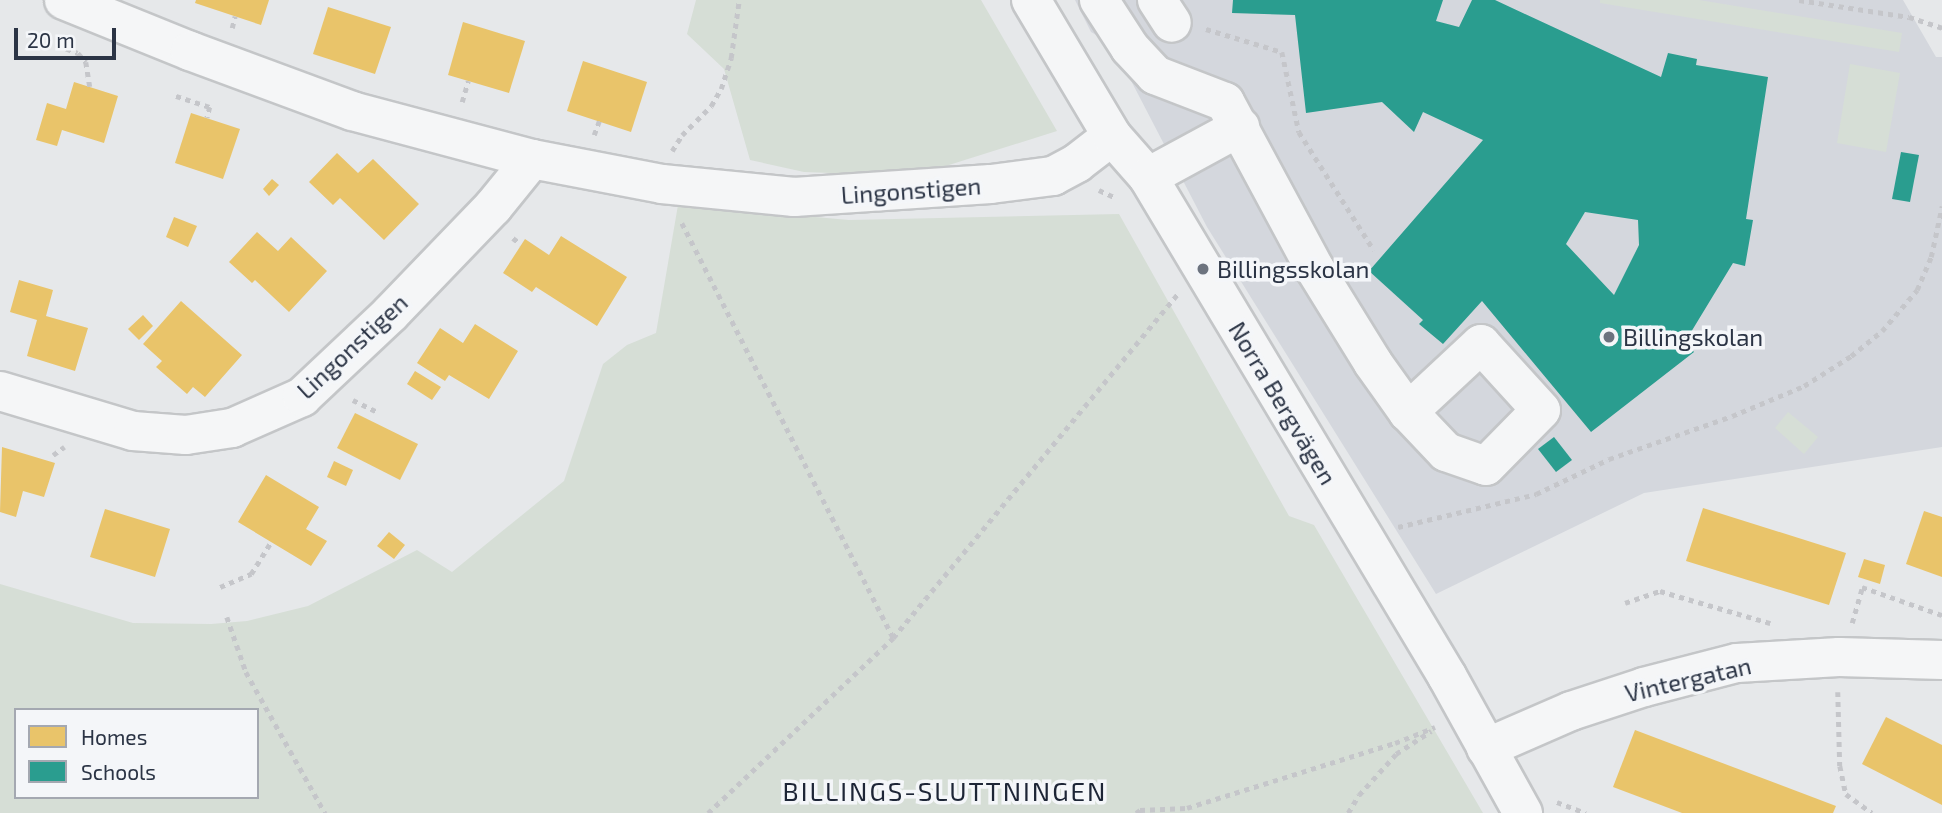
<!DOCTYPE html>
<meta charset="utf-8">
<style>
body{margin:0}
#map{position:relative;width:1942px;height:813px;overflow:hidden;background:#e6e8ea;font-family:"Exo 2",sans-serif}
div>[style]{position:absolute}
[style*='--x']{left:calc(var(--x)*1px);top:calc(var(--y)*1px);width:calc(var(--w)*1px);rotate:calc(var(--a)*1deg)}
.built>*{inset:0;background:#d4d7dd}
.green>*{inset:0;background:#d6ded6}
.homes>*{inset:0;background:#e9c46a}
.schools>*{inset:0;background:#2a9d8f}
.path>*{height:4.5px;margin-top:-2.25px;transform-origin:0;background:repeating-linear-gradient(90deg,#c5c6ca 0 5px,transparent 0 10px)}
.roads{filter:drop-shadow(2px 0 #c4c6c8) drop-shadow(-2px 0 #c4c6c8) drop-shadow(0 2px #c4c6c8) drop-shadow(0 -2px #c4c6c8)}
.minor>*{height:38px;margin:-19px;padding:0 19px;transform-origin:19px;border-radius:19px;background:#f5f6f7}
.dots>*{width:19px;height:19px;translate:-50% -50%;box-sizing:border-box;border:4px solid #f4f6f9;border-radius:50%}
span{translate:-50% -50%;white-space:nowrap;text-align:center;line-height:1.15;-webkit-text-stroke:7px #f4f6f9;paint-order:stroke}
.street-label{font-size:24px;color:#2b3445}
.poi-label{font-size:24px;color:#2b3445}
.left{translate:0 -50%;text-align:left}
.neighbourhood-label{font-size:26px;color:#1d2536;letter-spacing:2px}
.legend{position:absolute;left:14px;top:708px;width:245px;height:91px;box-sizing:border-box;background:#f4f6f9;border:2px solid #a4a8b1;margin:0;padding:9px 12px;list-style:none;font-size:21px;color:#2b3445}
.legend li{display:flex;align-items:center;gap:14px;height:35px}
.legend b{width:35px;border:2px solid #a4a8b1}
.scale{position:absolute;left:14px;top:28px;width:102px;height:32px;box-sizing:border-box;border:4px solid #2b3445;border-top:0;padding-left:9px;font-size:21px;line-height:24px;white-space:nowrap;color:#2b3445;-webkit-text-stroke:5px #f4f6f9;paint-order:stroke}
</style>
<div id="map">
<div class="built">
<i style="clip-path:polygon(1075px 0,1903px 0,1936px 57px,1942px 57px,1942px 447px,1644px 493px,1436px 594px,1207px 227px,1112px 44px,1091px 32px)"></i>
</div>
<div class="green">
<i style="clip-path:polygon(696px 0,981px 0,1057px 131px,914px 176px,804px 172px,750px 160px,724px 69px,687px 34px)"></i>
<i style="clip-path:polygon(1600px 0,1699px 0,1902px 33px,1899px 52px,1600px 3px)"></i>
<i style="clip-path:polygon(1850px 64px,1900px 73px,1886px 152px,1837px 143px)"></i>
<i style="clip-path:polygon(evenodd,678px 205px,849px 220px,1119px 214px,1289px 516px,1314px 525px,1483px 813px,0 813px,0 584px,133px 623px,211px 624px,247px 621px,308px 606px,417px 550px,452px 572px,564px 481px,603px 364px,627px 345px,656px 333px,678px 205px,16px 710px,257px 710px,257px 797px,16px 797px,16px 710px)"></i>
<i style="clip-path:polygon(1788px 412px,1818px 437px,1804px 454px,1775px 428px)"></i>
</div>
<div class="homes">
<i style="clip-path:polygon(196px 0,269px 0,261px 25px,195px 3px)"></i>
<i style="clip-path:polygon(328px 7px,391px 27px,375px 74px,313px 54px)"></i>
<i style="clip-path:polygon(463px 22px,525px 41px,509px 93px,448px 75px)"></i>
<i style="clip-path:polygon(583px 61px,647px 82px,631px 132px,567px 111px)"></i>
<i style="clip-path:polygon(74px 82px,118px 96px,104px 143px,62px 130px,57px 146px,36px 140px,47px 103px,66px 109px)"></i>
<i style="clip-path:polygon(191px 113px,240px 129px,223px 179px,175px 163px)"></i>
<i style="clip-path:polygon(337px 153px,358px 173px,373px 159px,419px 204px,384px 240px,340px 198px,333px 205px,309px 182px)"></i>
<i style="clip-path:polygon(272px 179px,279px 185px,269px 196px,263px 189px)"></i>
<i style="clip-path:polygon(174px 217px,197px 226px,188px 247px,166px 237px)"></i>
<i style="clip-path:polygon(257px 232px,278px 251px,291px 237px,327px 271px,289px 312px,255px 280px,252px 283px,229px 262px)"></i>
<i style="clip-path:polygon(561px 236px,627px 277px,597px 326px,536px 287px,532px 292px,503px 273px,525px 239px,549px 255px)"></i>
<i style="clip-path:polygon(19px 280px,53px 290px,46px 316px,88px 328px,75px 371px,27px 356px,37px 320px,10px 312px)"></i>
<i style="clip-path:polygon(181px 301px,242px 355px,205px 397px,193px 387px,187px 394px,156px 367px,162px 361px,143px 344px)"></i>
<i style="clip-path:polygon(143px 315px,153px 326px,139px 340px,128px 329px)"></i>
<i style="clip-path:polygon(475px 324px,518px 351px,489px 399px,449px 375px,445px 381px,417px 363px,440px 328px,463px 343px)"></i>
<i style="clip-path:polygon(415px 371px,441px 387px,432px 400px,407px 384px)"></i>
<i style="clip-path:polygon(355px 413px,418px 444px,400px 480px,337px 448px)"></i>
<i style="clip-path:polygon(2px 447px,55px 463px,44px 497px,23px 491px,16px 517px,0 512px)"></i>
<i style="clip-path:polygon(334px 461px,353px 470px,346px 486px,327px 477px)"></i>
<i style="clip-path:polygon(266px 475px,319px 507px,306px 529px,327px 541px,311px 566px,238px 522px)"></i>
<i style="clip-path:polygon(1703px 508px,1846px 553px,1829px 605px,1686px 561px)"></i>
<i style="clip-path:polygon(105px 509px,170px 529px,155px 577px,90px 557px)"></i>
<i style="clip-path:polygon(1924px 511px,1942px 517px,1942px 577px,1906px 564px)"></i>
<i style="clip-path:polygon(389px 532px,405px 545px,394px 559px,377px 546px)"></i>
<i style="clip-path:polygon(1864px 559px,1885px 565px,1880px 584px,1858px 577px)"></i>
<i style="clip-path:polygon(1886px 717px,1942px 745px,1942px 805px,1862px 764px)"></i>
<i style="clip-path:polygon(1635px 730px,1836px 806px,1833px 813px,1682px 813px,1613px 787px)"></i>
</div>
<div class="schools">
<i style="clip-path:polygon(evenodd,1233px 0,1443px 0,1436px 21px,1459px 27px,1472px 0,1495px 0,1661px 77px,1668px 53px,1697px 59px,1696px 65px,1768px 77px,1746px 219px,1753px 220px,1745px 266px,1733px 263px,1685px 342px,1694px 352px,1591px 432px,1482px 301px,1443px 344px,1419px 324px,1423px 320px,1369px 271px,1483px 140px,1423px 112px,1414px 132px,1382px 102px,1306px 113px,1295px 15px,1232px 13px,1233px 0,1585px 212px,1638px 220px,1639px 245px,1614px 295px,1566px 244px,1585px 212px)"></i>
<i style="clip-path:polygon(1901px 152px,1919px 155px,1910px 202px,1892px 199px)"></i>
<i style="clip-path:polygon(1554px 437px,1572px 460px,1556px 472px,1538px 449px)"></i>
</div>
<div class="path">
<i style="--x:1799;--y:0;--w:111;--a:8.8"></i>
<i style="--x:1909;--y:17;--w:35;--a:18"></i>
<i style="--x:232;--y:28;--w:12;--a:-76"></i>
<i style="--x:1206;--y:29;--w:79;--a:16.8"></i>
<i style="--x:1282;--y:52;--w:82;--a:78"></i>
<i style="--x:1299;--y:132;--w:140;--a:57.6"></i>
<i style="--x:57;--y:45;--w:22;--a:21"></i>
<i style="--x:78;--y:53;--w:12;--a:48"></i>
<i style="--x:86;--y:62;--w:25;--a:81"></i>
<i style="--x:176;--y:96;--w:36;--a:18"></i>
<i style="--x:210;--y:107;--w:11;--a:105"></i>
<i style="--x:462;--y:102;--w:22;--a:-74"></i>
<i style="--x:594;--y:135;--w:15;--a:-70"></i>
<i style="--x:672;--y:151;--w:19;--a:-58"></i>
<i style="--x:682;--y:135;--w:41;--a:-45"></i>
<i style="--x:711;--y:106;--w:20;--a:-60"></i>
<i style="--x:721;--y:89;--w:33;--a:-72"></i>
<i style="--x:731;--y:58;--w:59;--a:-82.1"></i>
<i style="--x:1099;--y:190;--w:19;--a:25"></i>
<i style="--x:682;--y:223;--w:466;--a:63"></i>
<i style="--x:513;--y:238;--w:10;--a:37"></i>
<i style="--x:353;--y:400;--w:28;--a:26"></i>
<i style="--x:53;--y:455;--w:14;--a:-36"></i>
<i style="--x:1398;--y:527;--w:142;--a:-13.4"></i>
<i style="--x:1536;--y:494;--w:81;--a:-25.6"></i>
<i style="--x:1609;--y:459;--w:130;--a:-19.3"></i>
<i style="--x:1732;--y:416;--w:78;--a:-22.6"></i>
<i style="--x:1804;--y:386;--w:56;--a:-32.6"></i>
<i style="--x:1851;--y:356;--w:40;--a:-39"></i>
<i style="--x:1882;--y:331;--w:54;--a:-49.5"></i>
<i style="--x:1917;--y:290;--w:36;--a:-67"></i>
<i style="--x:1931;--y:257;--w:52;--a:-77.8"></i>
<i style="--x:220;--y:587;--w:34;--a:-23"></i>
<i style="--x:251;--y:574;--w:38;--a:-58"></i>
<i style="--x:1625;--y:603;--w:37;--a:-19"></i>
<i style="--x:1660;--y:591;--w:115;--a:16.2"></i>
<i style="--x:227;--y:617;--w:58;--a:70.9"></i>
<i style="--x:246;--y:672;--w:162;--a:60.7"></i>
<i style="--x:1852;--y:623;--w:37;--a:-74"></i>
<i style="--x:1862;--y:587;--w:85;--a:19.3"></i>
<i style="--x:1838;--y:692;--w:74;--a:88.5"></i>
<i style="--x:1840;--y:766;--w:29;--a:78"></i>
<i style="--x:1846;--y:794;--w:32;--a:36"></i>
<i style="--x:1557;--y:802;--w:31;--a:21"></i>
<i style="--x:708;--y:813;--w:255;--a:-43.4"></i>
<i style="--x:893;--y:638;--w:447;--a:-50.4"></i>
<i style="--x:1136;--y:813;--w:5;--a:-37"></i>
<i style="--x:1140;--y:810;--w:47;--a:-2.4"></i>
<i style="--x:1187;--y:808;--w:218;--a:-17.4"></i>
<i style="--x:1395;--y:743;--w:43;--a:-21.8"></i>
<i style="--x:1348;--y:813;--w:21;--a:-59"></i>
<i style="--x:1359;--y:795;--w:55;--a:-47.9"></i>
<i style="--x:1396;--y:754;--w:42;--a:-33.3"></i>
</div>
<div class="roads">
<div class="minor">
<i style="--x:64;--y:0;--w:136;--a:22"></i>
<i style="--x:190;--y:51;--w:173;--a:20.3"></i>
<i style="--x:352;--y:111;--w:186;--a:14.9"></i>
<i style="--x:532;--y:159;--w:132;--a:10.9"></i>
<i style="--x:662;--y:184;--w:133;--a:5.6"></i>
<i style="--x:794;--y:197;--w:197;--a:-3.8"></i>
<i style="--x:991;--y:184;--w:63;--a:-7.4"></i>
<i style="--x:1053;--y:176;--w:27;--a:-28"></i>
<i style="--x:1077;--y:163;--w:44;--a:-37.6"></i>
<i style="--x:1031;--y:0;--w:158;--a:59.2"></i>
<i style="--x:1112;--y:136;--w:55;--a:48.7"></i>
<i style="--x:1148;--y:177;--w:582;--a:59.07"></i>
<i style="--x:1447;--y:676;--w:157;--a:61"></i>
<i style="--x:1099;--y:0;--w:57;--a:57.1"></i>
<i style="--x:1130;--y:48;--w:37;--a:47"></i>
<i style="--x:1155;--y:75;--w:75;--a:21.1"></i>
<i style="--x:1225;--y:102;--w:190;--a:61.7"></i>
<i style="--x:1315;--y:269;--w:110;--a:58.3"></i>
<i style="--x:1373;--y:363;--w:60;--a:54.5"></i>
<i style="--x:1408;--y:412;--w:55;--a:46.5"></i>
<i style="--x:1446;--y:452;--w:42;--a:19.3"></i>
<i style="--x:1486;--y:466;--w:78;--a:-45.5"></i>
<i style="--x:1541;--y:410;--w:89;--a:-132.3"></i>
<i style="--x:1481;--y:344;--w:100;--a:137"></i>
<i style="--x:1157;--y:0;--w:27;--a:57"></i>
<i style="--x:1148;--y:177;--w:105;--a:-28.5"></i>
<i style="--x:0;--y:391;--w:139;--a:16.7"></i>
<i style="--x:133;--y:431;--w:53;--a:4.3"></i>
<i style="--x:186;--y:435;--w:47;--a:-8.7"></i>
<i style="--x:232;--y:428;--w:77;--a:-23.9"></i>
<i style="--x:302;--y:397;--w:121;--a:-43.3"></i>
<i style="--x:390;--y:314;--w:149;--a:-46.1"></i>
<i style="--x:493;--y:207;--w:62;--a:-50.9"></i>
<i style="--x:1486;--y:748;--w:93;--a:-23.5"></i>
<i style="--x:1571;--y:711;--w:77;--a:-18.2"></i>
<i style="--x:1644;--y:687;--w:96;--a:-14.5"></i>
<i style="--x:1737;--y:663;--w:102;--a:-3.4"></i>
<i style="--x:1839;--y:657;--w:103;--a:1.7"></i>
</div>
</div>
<div class="dots">
<i style="left:1203px;top:269px;background:#6c737f"></i>
<i style="left:1609px;top:337px;background:#6c737f"></i>
</div>
<div class="street-label">
<span style="left:911px;top:190px;rotate:-4deg">Lingonstigen</span>
<span style="left:352px;top:346px;rotate:-43deg">Lingonstigen</span>
<span style="left:1283px;top:403px;rotate:59deg">Norra Bergvägen</span>
<span style="left:1688px;top:679px;rotate:-13deg">Vintergatan</span>
</div>
<div class="poi-label">
<span class="left" style="left:1217px;top:269px">Billingsskolan</span>
<span class="left" style="left:1623px;top:337px">Billingskolan</span>
</div>
<div class="neighbourhood-label">
<span style="left:945px;top:791px">BILLINGS-SLUTTNINGEN</span>
</div>
<ul class="legend">
<li><b style="height:19px;background:#e9c46a"></b>Homes</li>
<li><b style="height:19px;background:#2a9d8f"></b>Schools</li>
</ul>
<div class="scale">20 m</div>
</div>
